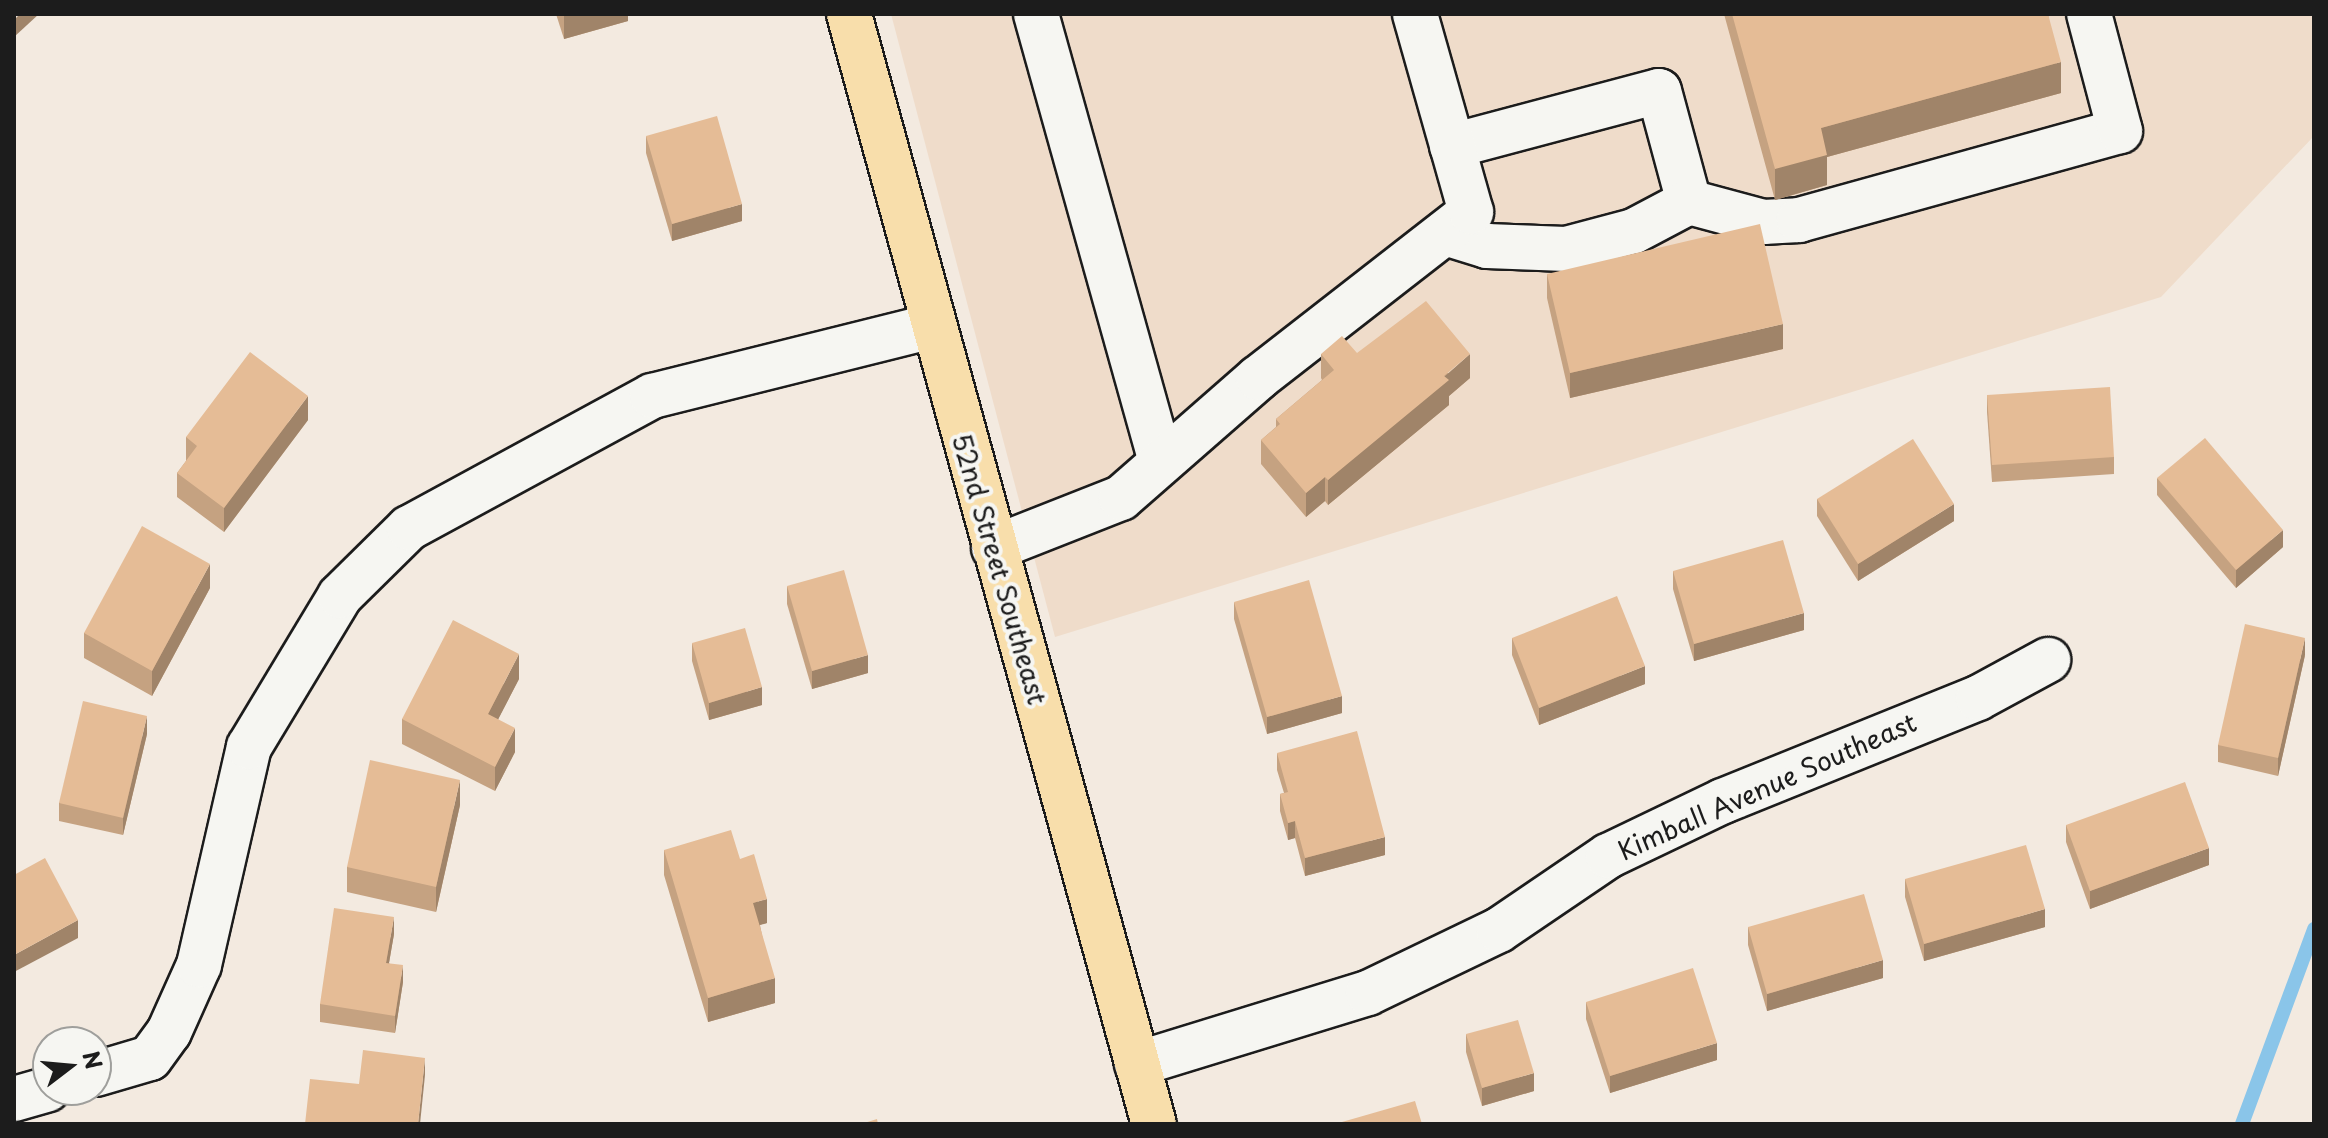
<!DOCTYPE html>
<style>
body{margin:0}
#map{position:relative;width:2328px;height:1138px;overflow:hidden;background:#f3eae0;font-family:"Playpen Sans",sans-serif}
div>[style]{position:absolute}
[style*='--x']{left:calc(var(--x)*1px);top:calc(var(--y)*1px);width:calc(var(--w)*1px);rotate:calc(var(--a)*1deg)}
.built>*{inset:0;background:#efdcca}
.stream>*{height:14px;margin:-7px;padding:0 7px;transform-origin:7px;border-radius:7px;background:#8ac5e9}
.roads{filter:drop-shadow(2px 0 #1c1c1c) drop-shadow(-2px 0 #1c1c1c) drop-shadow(0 2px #1c1c1c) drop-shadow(0 -2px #1c1c1c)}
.minor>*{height:44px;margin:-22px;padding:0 22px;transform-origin:22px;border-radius:22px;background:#f6f6f2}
.major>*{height:44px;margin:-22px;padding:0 22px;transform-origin:22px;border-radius:22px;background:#f8deab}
.wall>*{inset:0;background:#c5a281}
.shaded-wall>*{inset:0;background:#a08469}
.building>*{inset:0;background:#e5bc96}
span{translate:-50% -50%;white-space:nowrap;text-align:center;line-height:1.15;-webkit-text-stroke:8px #f6f6f2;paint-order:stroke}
.street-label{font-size:26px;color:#1c1c1c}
.frame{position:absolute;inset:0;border:16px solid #1c1c1c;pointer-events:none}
.north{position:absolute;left:32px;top:1026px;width:80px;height:80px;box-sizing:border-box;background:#f6f6f2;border:2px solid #9f9f9c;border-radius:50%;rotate:74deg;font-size:22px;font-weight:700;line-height:32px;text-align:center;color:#1c1c1c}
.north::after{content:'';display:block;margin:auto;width:28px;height:36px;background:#1c1c1c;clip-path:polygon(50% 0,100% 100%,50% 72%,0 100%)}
</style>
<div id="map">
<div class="built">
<i style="clip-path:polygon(891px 14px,2314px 14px,2314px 136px,2161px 297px,1055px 637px)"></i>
</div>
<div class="stream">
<i style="--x:2242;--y:1124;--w:208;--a:-69.7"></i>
</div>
<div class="roads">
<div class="minor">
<i style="--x:1036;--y:14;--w:465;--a:74.4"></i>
<i style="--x:1452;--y:146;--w:214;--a:-14.9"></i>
<i style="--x:1659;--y:91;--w:115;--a:74.9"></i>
<i style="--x:1445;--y:233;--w:44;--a:17.2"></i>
<i style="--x:1487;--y:246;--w:79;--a:2.2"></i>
<i style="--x:1566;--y:249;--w:70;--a:-14.8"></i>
<i style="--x:1634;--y:231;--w:62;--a:-27.8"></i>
<i style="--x:1689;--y:202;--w:77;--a:15.1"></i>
<i style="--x:1763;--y:222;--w:36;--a:-3"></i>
<i style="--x:1799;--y:220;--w:333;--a:-15.5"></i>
<i style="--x:2120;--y:131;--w:121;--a:-104.8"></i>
<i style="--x:994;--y:548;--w:136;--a:-21.5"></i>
<i style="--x:1121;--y:498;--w:182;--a:-41.2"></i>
<i style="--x:1258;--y:378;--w:270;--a:-37.9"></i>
<i style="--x:1471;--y:212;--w:206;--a:-105.8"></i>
<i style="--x:1137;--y:1064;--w:242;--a:-17.1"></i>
<i style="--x:1368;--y:993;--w:145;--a:-25.7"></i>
<i style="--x:1499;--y:930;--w:132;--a:-34.2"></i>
<i style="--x:1608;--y:856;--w:127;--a:-25.6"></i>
<i style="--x:1723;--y:801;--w:275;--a:-22"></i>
<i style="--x:1978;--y:698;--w:80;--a:-28.5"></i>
<i style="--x:96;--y:1074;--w:56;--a:-16.5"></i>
<i style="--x:150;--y:1058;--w:32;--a:-54"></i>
<i style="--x:169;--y:1032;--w:73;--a:-65.9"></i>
<i style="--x:199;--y:965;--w:224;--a:-77.1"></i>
<i style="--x:249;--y:747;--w:176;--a:-58.9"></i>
<i style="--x:340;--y:596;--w:97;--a:-44.6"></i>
<i style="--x:409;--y:528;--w:277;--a:-28.5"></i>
<i style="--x:652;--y:396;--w:290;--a:-14"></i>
<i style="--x:14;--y:1099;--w:35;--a:-16"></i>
</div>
<div class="major">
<i style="--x:849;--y:14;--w:1151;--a:74.64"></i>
</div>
</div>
<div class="wall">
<i style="clip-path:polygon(556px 14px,628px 14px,628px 21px,564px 39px)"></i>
<i style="clip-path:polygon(1724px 14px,2048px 14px,2061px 93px,1827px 157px,1827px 185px,1775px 200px)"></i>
<i style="clip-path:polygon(646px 136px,742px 221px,672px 241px,646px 153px)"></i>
<i style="clip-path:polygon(1547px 274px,1783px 349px,1570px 398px,1547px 298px)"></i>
<i style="clip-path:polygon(1357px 353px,1470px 378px,1449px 396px,1449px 405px,1328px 505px,1325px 501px,1306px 517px,1261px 464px,1261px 440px,1276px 427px,1276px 419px,1322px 380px,1321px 378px,1321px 354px)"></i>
<i style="clip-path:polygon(1987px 395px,2114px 457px,2114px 474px,1992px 482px,1987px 412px)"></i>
<i style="clip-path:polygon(308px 420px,224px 532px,177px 497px,177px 473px,186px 461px,186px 437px)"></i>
<i style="clip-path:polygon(2157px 478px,2283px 547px,2236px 588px,2157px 495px)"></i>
<i style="clip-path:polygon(1817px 499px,1954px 521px,1858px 581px,1817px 516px)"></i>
<i style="clip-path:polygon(1673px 571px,1804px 630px,1694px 661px,1673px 589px)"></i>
<i style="clip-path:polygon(787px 586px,868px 673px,812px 689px,787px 604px)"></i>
<i style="clip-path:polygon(210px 588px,152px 696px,84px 658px,84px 633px)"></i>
<i style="clip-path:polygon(1234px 602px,1342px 713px,1267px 734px,1234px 619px)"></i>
<i style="clip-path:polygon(1512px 638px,1645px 684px,1539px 725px,1512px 655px)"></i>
<i style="clip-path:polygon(692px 643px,762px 705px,709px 720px,692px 661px)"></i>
<i style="clip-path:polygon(2305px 655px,2278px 776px,2218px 762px,2218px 745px)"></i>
<i style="clip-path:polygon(519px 679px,498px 719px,515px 752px,495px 791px,402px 744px,402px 719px)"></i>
<i style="clip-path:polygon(147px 734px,123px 835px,59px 821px,59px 803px)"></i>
<i style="clip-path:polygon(1277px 753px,1385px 855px,1305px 876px,1295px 838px,1288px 840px,1280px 811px,1280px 794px,1284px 793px,1277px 770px)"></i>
<i style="clip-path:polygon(460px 805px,436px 912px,347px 892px,347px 867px)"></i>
<i style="clip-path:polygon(2066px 825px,2209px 865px,2090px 909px,2066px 842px)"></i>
<i style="clip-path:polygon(664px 850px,740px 859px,767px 923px,760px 925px,775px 1003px,708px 1022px,664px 875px)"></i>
<i style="clip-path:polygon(1905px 879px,2045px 927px,1924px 961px,1905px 897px)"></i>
<i style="clip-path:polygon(1748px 927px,1883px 978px,1767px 1011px,1748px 945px)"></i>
<i style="clip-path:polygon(394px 934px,389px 963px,403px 982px,395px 1033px,320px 1022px,320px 1004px)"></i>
<i style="clip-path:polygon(1586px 1002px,1717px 1060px,1610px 1093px,1586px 1019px)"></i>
<i style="clip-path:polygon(1466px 1034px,1534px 1091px,1482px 1106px,1466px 1052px)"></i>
</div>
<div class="shaded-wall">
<i style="clip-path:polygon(20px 14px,39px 14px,14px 37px,14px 20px)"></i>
<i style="clip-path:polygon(564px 14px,628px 14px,628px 21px,564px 39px)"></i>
<i style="clip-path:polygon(2061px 62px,2061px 93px,1827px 157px,1827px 185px,1775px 200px,1775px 169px,1821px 128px)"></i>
<i style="clip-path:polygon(742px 204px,742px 221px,672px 241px,672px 224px)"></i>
<i style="clip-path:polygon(1783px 324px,1783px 349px,1570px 398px,1570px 373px)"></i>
<i style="clip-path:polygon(1470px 354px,1470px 378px,1449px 396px,1449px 405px,1328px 505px,1328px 480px)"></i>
<i style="clip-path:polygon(308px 396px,308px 420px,224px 532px,224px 508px)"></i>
<i style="clip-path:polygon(1325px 477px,1325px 501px,1306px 517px,1306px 493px)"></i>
<i style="clip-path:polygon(1954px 504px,1954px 521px,1858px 581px,1858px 564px)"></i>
<i style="clip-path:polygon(2283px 530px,2283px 547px,2236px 588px,2236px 570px)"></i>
<i style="clip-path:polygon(210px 564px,210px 588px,152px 696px,152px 671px)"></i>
<i style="clip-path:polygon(1804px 613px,1804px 630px,1694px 661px,1694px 644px)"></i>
<i style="clip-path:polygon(2305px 638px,2305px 655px,2278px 776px,2278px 758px)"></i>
<i style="clip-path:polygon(519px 654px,519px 679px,488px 739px,488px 714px)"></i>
<i style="clip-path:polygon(868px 655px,868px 673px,812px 689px,812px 671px)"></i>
<i style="clip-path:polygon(1645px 666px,1645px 684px,1539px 725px,1539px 708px)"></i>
<i style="clip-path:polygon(762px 687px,762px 705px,709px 720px,709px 703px)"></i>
<i style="clip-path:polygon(1342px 696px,1342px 713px,1267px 734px,1267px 717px)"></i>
<i style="clip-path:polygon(147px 716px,147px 734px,123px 835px,123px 818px)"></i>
<i style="clip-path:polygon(515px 728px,515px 752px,495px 791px,495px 767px)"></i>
<i style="clip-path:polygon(460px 780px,460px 805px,436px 912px,436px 887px)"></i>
<i style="clip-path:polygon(1295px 821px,1295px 838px,1288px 840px,1288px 823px)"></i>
<i style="clip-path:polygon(1385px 837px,1385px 855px,1305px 876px,1305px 858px)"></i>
<i style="clip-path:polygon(2209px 848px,2209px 865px,2090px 909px,2090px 891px)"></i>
<i style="clip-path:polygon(767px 899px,767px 923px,753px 927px,753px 903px)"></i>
<i style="clip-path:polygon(2045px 909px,2045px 927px,1924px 961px,1924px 944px)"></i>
<i style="clip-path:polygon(394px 917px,394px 934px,386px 980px,386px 963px)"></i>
<i style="clip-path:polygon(78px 920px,78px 938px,14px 972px,14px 955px)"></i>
<i style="clip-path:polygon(1883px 960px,1883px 978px,1767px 1011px,1767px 994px)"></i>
<i style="clip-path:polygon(403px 965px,403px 982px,395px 1033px,395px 1016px)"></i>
<i style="clip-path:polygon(775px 978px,775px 1003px,708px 1022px,708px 998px)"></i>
<i style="clip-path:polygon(1717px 1043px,1717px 1060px,1610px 1093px,1610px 1076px)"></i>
<i style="clip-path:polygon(425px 1058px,425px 1075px,420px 1124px,418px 1124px)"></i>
<i style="clip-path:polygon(1534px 1073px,1534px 1091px,1482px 1106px,1482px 1088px)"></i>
</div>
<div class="building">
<i style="clip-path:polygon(1732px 14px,2048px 14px,2061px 62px,1821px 128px,1827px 155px,1775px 169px)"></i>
<i style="clip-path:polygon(717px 116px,742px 204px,672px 224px,646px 136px)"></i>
<i style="clip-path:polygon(1760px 224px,1783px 324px,1570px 373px,1547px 274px)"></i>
<i style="clip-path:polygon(1426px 301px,1470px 354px,1444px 376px,1449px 380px,1328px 480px,1325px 477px,1306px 493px,1261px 440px,1280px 424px,1276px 419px,1334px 370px,1321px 354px,1342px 336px,1357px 353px)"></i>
<i style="clip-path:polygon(250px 352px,308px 396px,224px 508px,177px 473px,197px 446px,186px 437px)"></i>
<i style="clip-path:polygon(2110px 387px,2114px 457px,1992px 465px,1987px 395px)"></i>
<i style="clip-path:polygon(2205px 438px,2283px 530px,2236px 570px,2157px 478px)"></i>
<i style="clip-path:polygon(1913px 439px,1954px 504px,1858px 564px,1817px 499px)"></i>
<i style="clip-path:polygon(142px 526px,210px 564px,152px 671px,84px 633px)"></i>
<i style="clip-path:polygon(1783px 540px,1804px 613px,1694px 644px,1673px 571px)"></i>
<i style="clip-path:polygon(844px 570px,868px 655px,812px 671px,787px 586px)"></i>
<i style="clip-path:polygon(1309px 580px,1342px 696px,1267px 717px,1234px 602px)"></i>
<i style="clip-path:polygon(1617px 596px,1645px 666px,1539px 708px,1512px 638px)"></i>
<i style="clip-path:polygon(453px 620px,519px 654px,488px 714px,515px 728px,495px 767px,402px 719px)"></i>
<i style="clip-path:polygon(2245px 624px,2305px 638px,2278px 758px,2218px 745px)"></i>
<i style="clip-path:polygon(745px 628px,762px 687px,709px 703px,692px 643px)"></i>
<i style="clip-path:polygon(83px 701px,147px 716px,123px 818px,59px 803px)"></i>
<i style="clip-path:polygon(1357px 731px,1385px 837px,1305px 858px,1295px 821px,1288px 823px,1280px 794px,1288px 792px,1277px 753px)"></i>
<i style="clip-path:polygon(370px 760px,460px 780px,436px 887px,347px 867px)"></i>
<i style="clip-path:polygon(2185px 782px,2209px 848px,2090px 891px,2066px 825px)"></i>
<i style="clip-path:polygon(731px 830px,740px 859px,754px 854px,767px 899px,753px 903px,775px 978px,708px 998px,664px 850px)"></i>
<i style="clip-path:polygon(2026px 845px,2045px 909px,1924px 944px,1905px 879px)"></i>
<i style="clip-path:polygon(45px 858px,78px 920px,14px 955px,14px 875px)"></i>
<i style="clip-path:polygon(1864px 894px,1883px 960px,1767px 994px,1748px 927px)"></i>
<i style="clip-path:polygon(334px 908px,394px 917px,386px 963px,403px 965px,395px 1016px,320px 1004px)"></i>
<i style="clip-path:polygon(1693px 968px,1717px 1043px,1610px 1076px,1586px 1002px)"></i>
<i style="clip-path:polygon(1518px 1020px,1534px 1073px,1482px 1088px,1466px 1034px)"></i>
<i style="clip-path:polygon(363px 1050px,425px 1058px,418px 1124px,305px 1124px,310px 1079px,359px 1084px)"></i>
<i style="clip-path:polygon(1415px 1101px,1422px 1124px,1335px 1124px)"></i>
<i style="clip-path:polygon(877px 1119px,878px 1124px,861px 1124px)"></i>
</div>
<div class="street-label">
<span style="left:1000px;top:569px;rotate:74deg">52nd Street Southeast</span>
<span style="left:1767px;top:786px;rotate:-24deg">Kimball Avenue Southeast</span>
</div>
<div class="frame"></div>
<div class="north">N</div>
</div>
